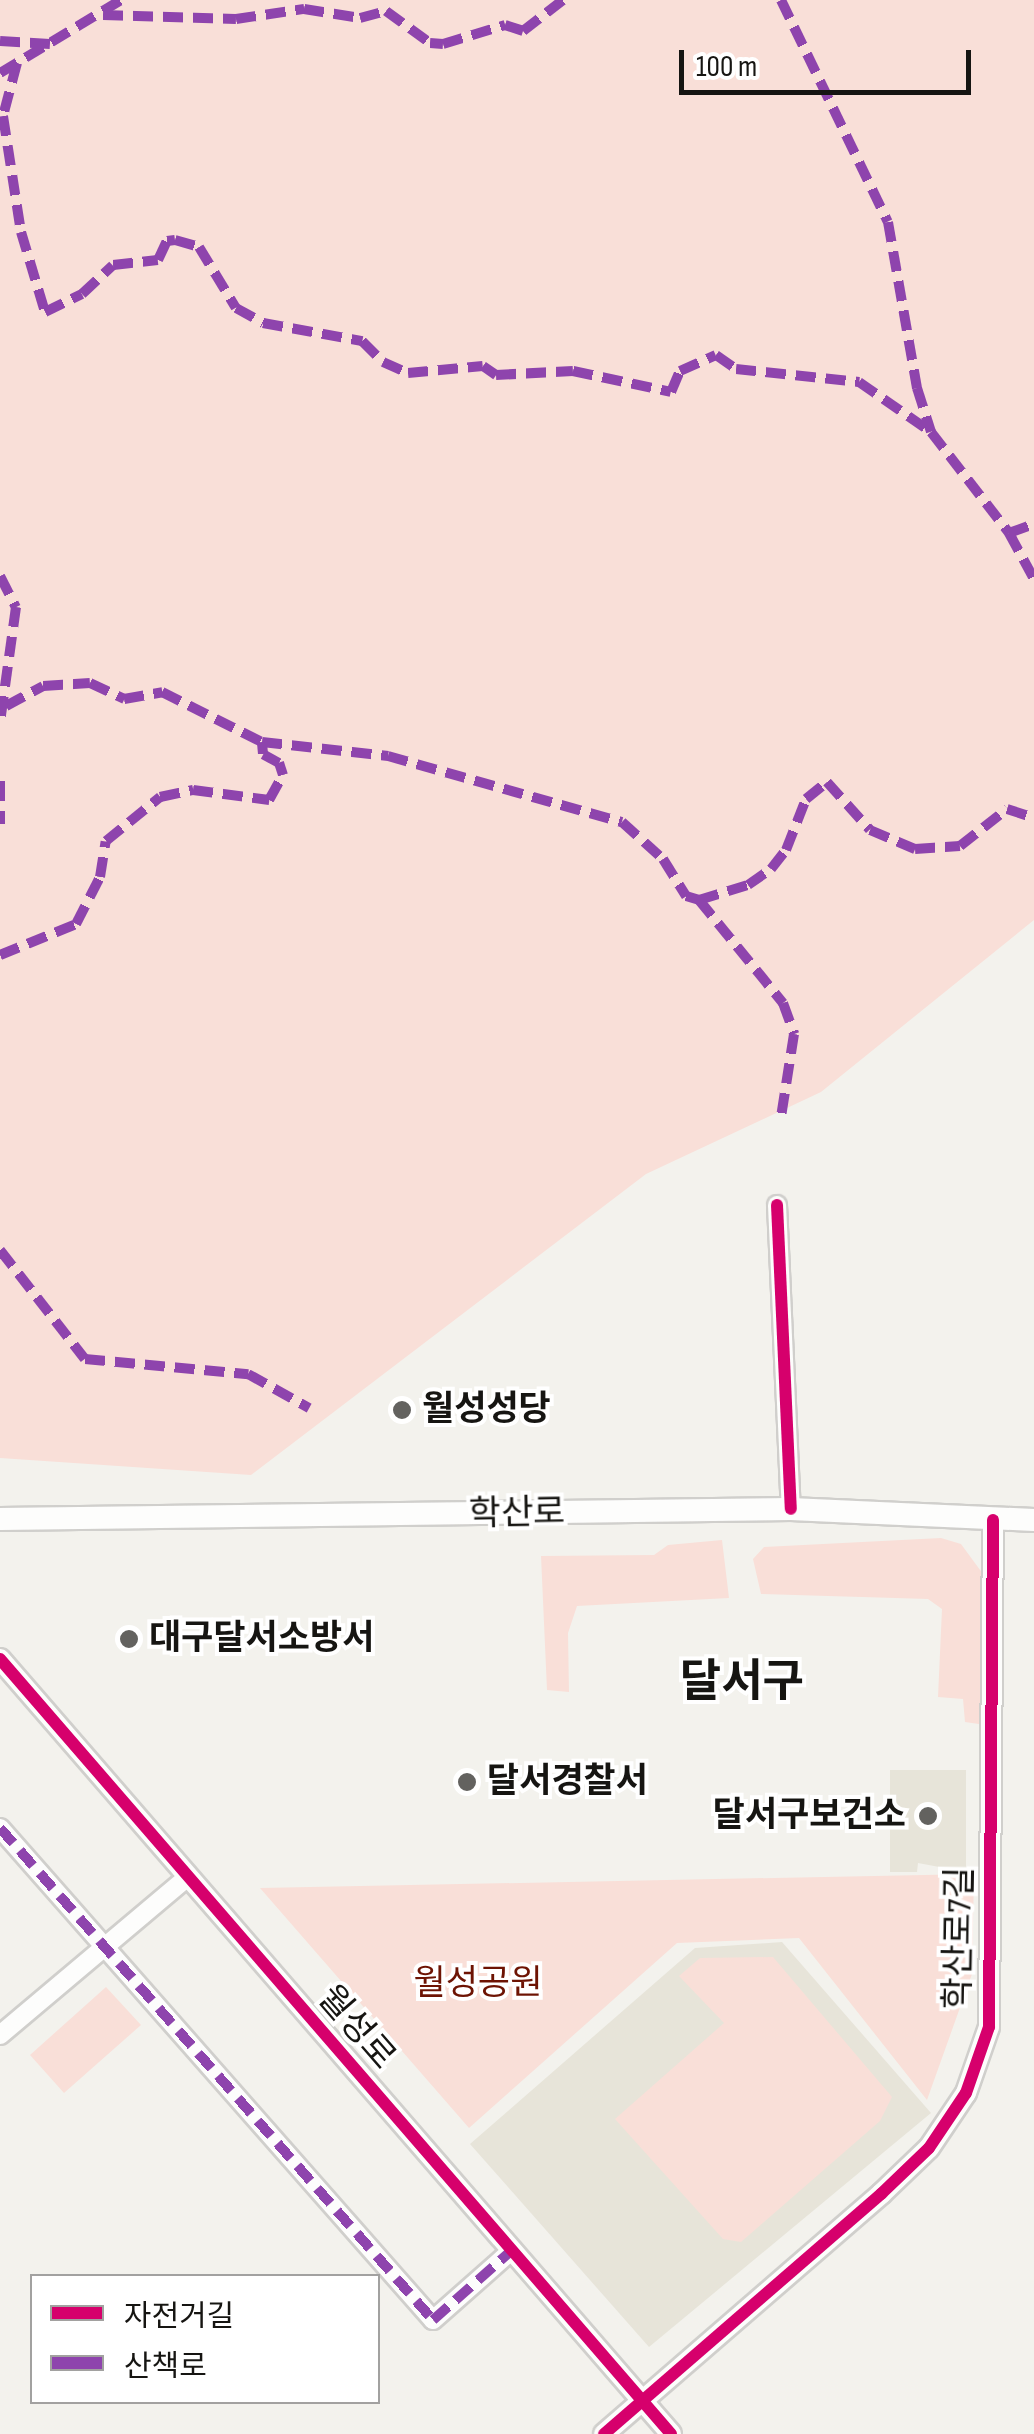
<!DOCTYPE html>
<meta charset="utf-8">
<style>
body{margin:0}
#map{position:relative;width:1034px;height:2434px;overflow:hidden;background:#f3f2ed;font-family:"Sofia Sans Condensed","Noto Sans KR",sans-serif}
div>[style]{position:absolute}
[style*='--x']{left:calc(var(--x)*1px);top:calc(var(--y)*1px);width:calc(var(--w)*1px);rotate:calc(var(--a)*1deg)}
.built>*{inset:0;background:#e7e4d9}
.green>*{inset:0;background:#f9dfd8}
.roads{filter:drop-shadow(2px 0 #d0cfcc) drop-shadow(-2px 0 #d0cfcc) drop-shadow(0 2px #d0cfcc) drop-shadow(0 -2px #d0cfcc)}
.minor>*{height:18px;margin:-9px;padding:0 9px;transform-origin:9px;border-radius:9px;background:#fdfdfc}
.tertiary>*{height:20px;margin:-10px;padding:0 10px;transform-origin:10px;border-radius:10px;background:#fdfdfc}
.secondary>*{height:22px;margin:-11px;padding:0 11px;transform-origin:11px;border-radius:11px;background:#fdfdfc}
.quiet>*{height:10px;margin-top:-5px;transform-origin:0;background:repeating-linear-gradient(90deg,#8e44ad 0 20px,transparent 0 30px)}
.cycleway>*{height:12px;margin:-6px;padding:0 6px;transform-origin:6px;border-radius:6px;background:#d6006c}
.dots>*{width:28px;height:28px;translate:-50% -50%;box-sizing:border-box;border:5px solid #fff;border-radius:50%}
span{translate:-50% -50%;white-space:nowrap;text-align:center;line-height:1.15;-webkit-text-stroke:8px #fff;paint-order:stroke}
.poi-label{font-size:35px;color:#161512;font-weight:700}
.left{translate:0 -50%;text-align:left}
.right{translate:-100% -50%;text-align:right}
.street-label{font-size:35px;color:#161512}
.park-label{font-size:35px;color:#6d1303}
.district-label{font-size:45px;color:#161512;font-weight:700}
.legend{position:absolute;left:30px;top:2274px;width:350px;height:130px;box-sizing:border-box;background:#fff;border:2px solid #a2a1a0;margin:0;padding:12px 18px;list-style:none;font-size:30px;color:#161512}
.legend li{display:flex;align-items:center;gap:20px;height:50px}
.legend b{width:50px;border:2px solid #a2a1a0}
.scale{position:absolute;left:679px;top:50px;width:292px;height:45px;box-sizing:border-box;border:5px solid #161512;border-top:0;padding-left:12px;font-size:30px;line-height:35px;white-space:nowrap;color:#161512;-webkit-text-stroke:8px #fff;paint-order:stroke}
</style>
<div id="map">
<div class="built">
<i style="clip-path:polygon(890px 1770px,966px 1770px,966px 1872px,918px 1863px,917px 1872px,890px 1872px)"></i>
<i style="clip-path:polygon(782px 1942px,931px 2113px,649px 2347px,470px 2144px,695px 1948px)"></i>
</div>
<div class="green">
<i style="clip-path:polygon(0 0,1034px 0,1034px 920px,821px 1092px,646px 1174px,251px 1475px,0 1458px)"></i>
<i style="clip-path:polygon(941px 1538px,961px 1544px,983px 1574px,986px 1725px,965px 1722px,963px 1699px,938px 1697px,942px 1609px,928px 1599px,761px 1594px,753px 1559px,764px 1547px)"></i>
<i style="clip-path:polygon(722px 1540px,729px 1598px,577px 1606px,568px 1633px,569px 1692px,547px 1690px,541px 1556px,654px 1555px,668px 1545px)"></i>
<i style="clip-path:polygon(974px 1874px,972px 1974px,927px 2100px,799px 1938px,677px 1943px,469px 2128px,260px 1888px)"></i>
<i style="clip-path:polygon(773px 1957px,892px 2097px,880px 2121px,741px 2242px,723px 2239px,615px 2119px,724px 2023px,679px 1976px,700px 1958px)"></i>
<i style="clip-path:polygon(106px 1987px,141px 2025px,64px 2093px,30px 2055px)"></i>
</div>
<div class="roads">
<div class="minor">
<i style="--x:777;--y:1205;--w:304;--a:87.4"></i>
<i style="--x:0;--y:1828;--w:655;--a:48.65"></i>
<i style="--x:433;--y:2320;--w:106;--a:-41.5"></i>
<i style="--x:0;--y:2035;--w:242;--a:-40.1"></i>
</div>
<div class="tertiary">
<i style="--x:0;--y:1659;--w:1025;--a:49.11"></i>
<i style="--x:604;--y:2434;--w:367;--a:-40.9"></i>
<i style="--x:881;--y:2194;--w:66;--a:-43.8"></i>
<i style="--x:929;--y:2148;--w:66;--a:-56.1"></i>
<i style="--x:966;--y:2093;--w:70;--a:-70.8"></i>
<i style="--x:989;--y:2027;--w:507;--a:-89.55"></i>
</div>
<div class="secondary">
<i style="--x:0;--y:1519;--w:791;--a:-0.72"></i>
<i style="--x:791;--y:1509;--w:243;--a:2.6"></i>
</div>
</div>
<div class="quiet">
<i style="--x:781;--y:0;--w:246;--a:64.3"></i>
<i style="--x:888;--y:222;--w:169;--a:80.1"></i>
<i style="--x:917;--y:388;--w:46;--a:72.3"></i>
<i style="--x:931;--y:432;--w:128;--a:52.3"></i>
<i style="--x:1009;--y:533;--w:52;--a:61.5"></i>
<i style="--x:103;--y:15;--w:133;--a:1.7"></i>
<i style="--x:236;--y:19;--w:69;--a:-8.4"></i>
<i style="--x:304;--y:9;--w:57;--a:9.1"></i>
<i style="--x:360;--y:18;--w:27;--a:-15"></i>
<i style="--x:386;--y:11;--w:54;--a:36"></i>
<i style="--x:430;--y:43;--w:13;--a:4"></i>
<i style="--x:443;--y:44;--w:65;--a:-17"></i>
<i style="--x:505;--y:25;--w:19;--a:18"></i>
<i style="--x:523;--y:31;--w:51;--a:-37.8"></i>
<i style="--x:0;--y:41;--w:50;--a:3.4"></i>
<i style="--x:17;--y:63;--w:55;--a:104.8"></i>
<i style="--x:3;--y:116;--w:117;--a:81.2"></i>
<i style="--x:21;--y:232;--w:84;--a:73.3"></i>
<i style="--x:45;--y:312;--w:41;--a:-25.9"></i>
<i style="--x:82;--y:294;--w:42;--a:-43.1"></i>
<i style="--x:113;--y:265;--w:45;--a:-6.3"></i>
<i style="--x:158;--y:260;--w:21;--a:-65"></i>
<i style="--x:167;--y:241;--w:8;--a:-7"></i>
<i style="--x:175;--y:240;--w:25;--a:16"></i>
<i style="--x:199;--y:247;--w:71;--a:58.8"></i>
<i style="--x:236;--y:308;--w:31;--a:29"></i>
<i style="--x:263;--y:323;--w:101;--a:10.3"></i>
<i style="--x:362;--y:341;--w:30;--a:45"></i>
<i style="--x:383;--y:362;--w:27;--a:24"></i>
<i style="--x:408;--y:373;--w:75;--a:-5.3"></i>
<i style="--x:483;--y:366;--w:16;--a:35"></i>
<i style="--x:496;--y:375;--w:77;--a:-3"></i>
<i style="--x:573;--y:371;--w:100;--a:12.1"></i>
<i style="--x:671;--y:392;--w:23;--a:-67"></i>
<i style="--x:680;--y:371;--w:39;--a:-24"></i>
<i style="--x:716;--y:355;--w:24;--a:35"></i>
<i style="--x:736;--y:369;--w:124;--a:6"></i>
<i style="--x:859;--y:382;--w:88;--a:34.8"></i>
<i style="--x:0;--y:73;--w:141;--a:-31.1"></i>
<i style="--x:1009;--y:533;--w:27;--a:-20"></i>
<i style="--x:0;--y:576;--w:35;--a:63"></i>
<i style="--x:16;--y:607;--w:117;--a:97.9"></i>
<i style="--x:6;--y:706;--w:42;--a:-28.4"></i>
<i style="--x:43;--y:686;--w:47;--a:-3.7"></i>
<i style="--x:90;--y:683;--w:38;--a:25"></i>
<i style="--x:124;--y:699;--w:39;--a:-10"></i>
<i style="--x:162;--y:692;--w:112;--a:26.6"></i>
<i style="--x:262;--y:742;--w:127;--a:6.3"></i>
<i style="--x:388;--y:756;--w:243;--a:15.8"></i>
<i style="--x:622;--y:822;--w:55;--a:42.1"></i>
<i style="--x:663;--y:859;--w:44;--a:58.1"></i>
<i style="--x:686;--y:896;--w:14;--a:17"></i>
<i style="--x:699;--y:900;--w:133;--a:50.8"></i>
<i style="--x:783;--y:1003;--w:33;--a:70"></i>
<i style="--x:794;--y:1034;--w:84;--a:98.9"></i>
<i style="--x:0;--y:781;--w:43;--a:90"></i>
<i style="--x:699;--y:900;--w:51;--a:-17"></i>
<i style="--x:748;--y:885;--w:28;--a:-35"></i>
<i style="--x:771;--y:869;--w:24;--a:-52"></i>
<i style="--x:786;--y:850;--w:55;--a:-68.6"></i>
<i style="--x:806;--y:799;--w:27;--a:-39"></i>
<i style="--x:827;--y:782;--w:64;--a:48.1"></i>
<i style="--x:870;--y:830;--w:49;--a:22.9"></i>
<i style="--x:915;--y:849;--w:45;--a:-3.8"></i>
<i style="--x:960;--y:846;--w:60;--a:-38.2"></i>
<i style="--x:1007;--y:809;--w:28;--a:18"></i>
<i style="--x:0;--y:955;--w:82;--a:-22.2"></i>
<i style="--x:76;--y:924;--w:53;--a:-62.9"></i>
<i style="--x:100;--y:877;--w:36;--a:-81"></i>
<i style="--x:106;--y:841;--w:70;--a:-39.2"></i>
<i style="--x:160;--y:797;--w:34;--a:-12"></i>
<i style="--x:193;--y:790;--w:77;--a:7.5"></i>
<i style="--x:269;--y:800;--w:29;--a:-61"></i>
<i style="--x:283;--y:775;--w:13;--a:-108"></i>
<i style="--x:279;--y:763;--w:18;--a:-151"></i>
<i style="--x:263;--y:754;--w:12;--a:-95"></i>
<i style="--x:0;--y:1250;--w:138;--a:52.1"></i>
<i style="--x:85;--y:1359;--w:164;--a:5.3"></i>
<i style="--x:248;--y:1374;--w:70;--a:29.1"></i>
<i style="--x:0;--y:1828;--w:655;--a:48.65"></i>
<i style="--x:433;--y:2320;--w:106;--a:-41.5"></i>
</div>
<div class="cycleway">
<i style="--x:777;--y:1205;--w:304;--a:87.4"></i>
<i style="--x:0;--y:1659;--w:1025;--a:49.11"></i>
<i style="--x:604;--y:2434;--w:367;--a:-40.9"></i>
<i style="--x:881;--y:2194;--w:66;--a:-43.8"></i>
<i style="--x:929;--y:2148;--w:66;--a:-56.1"></i>
<i style="--x:966;--y:2093;--w:70;--a:-70.8"></i>
<i style="--x:989;--y:2027;--w:507;--a:-89.55"></i>
</div>
<div class="dots">
<i style="left:402px;top:1410px;background:#63625f"></i>
<i style="left:129px;top:1639px;background:#63625f"></i>
<i style="left:467px;top:1782px;background:#63625f"></i>
<i style="left:928px;top:1816px;background:#63625f"></i>
</div>
<div class="poi-label">
<span class="left" style="left:422px;top:1410px">월성성당</span>
<span class="left" style="left:149px;top:1639px">대구달서소방서</span>
<span class="left" style="left:487px;top:1782px">달서경찰서</span>
<span class="right" style="left:906px;top:1816px">달서구보건소</span>
</div>
<div class="street-label">
<span style="left:517px;top:1514px;rotate:-1deg">학산로</span>
<span style="left:960px;top:1938px;rotate:-89deg">학산로7길</span>
<span style="left:356px;top:2028px;rotate:49deg">월성로</span>
</div>
<div class="park-label">
<span style="left:478px;top:1984px">월성공원</span>
</div>
<div class="district-label">
<span style="left:742px;top:1683px">달서구</span>
</div>
<ul class="legend">
<li><b style="height:12px;background:#d6006c"></b>자전거길</li>
<li><b style="height:12px;background:#8e44ad"></b>산책로</li>
</ul>
<div class="scale">100 m</div>
</div>
